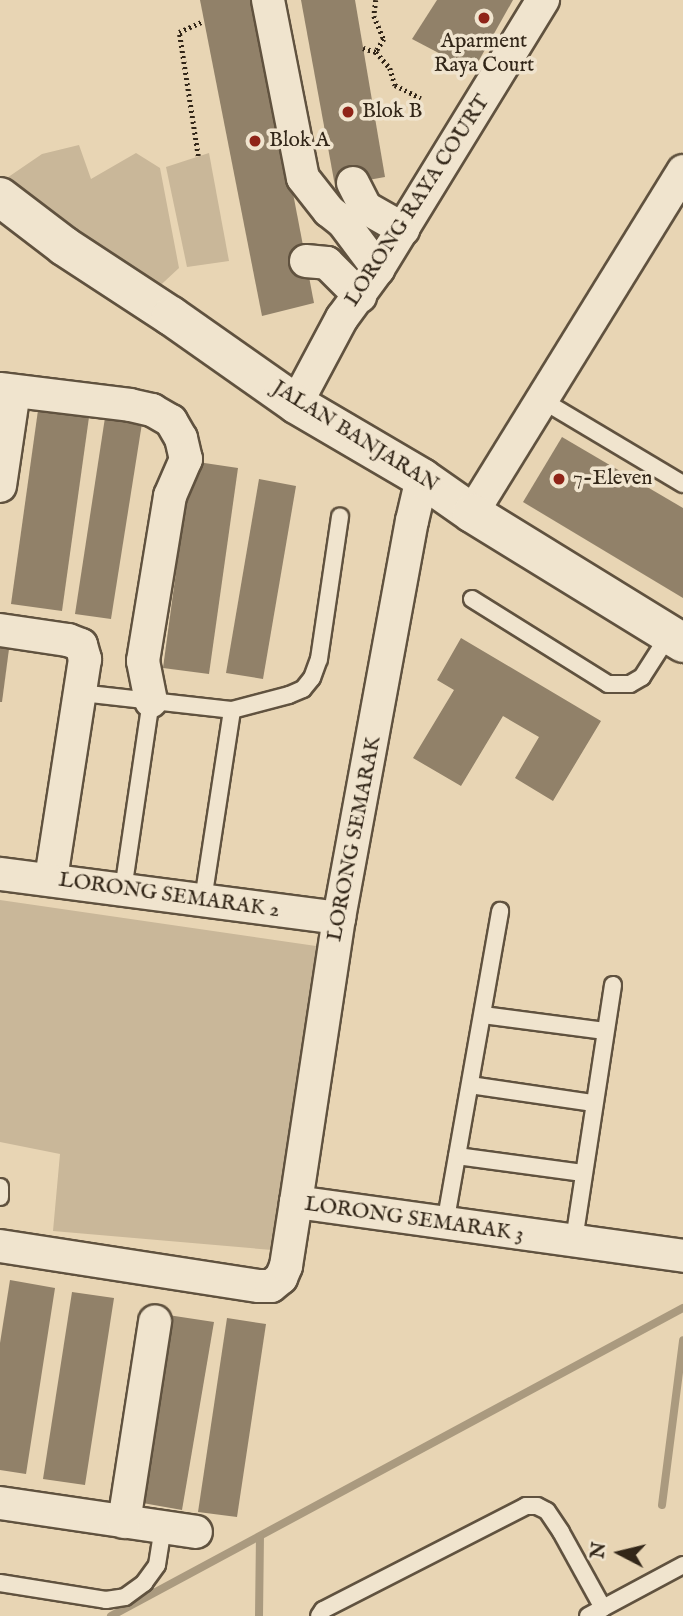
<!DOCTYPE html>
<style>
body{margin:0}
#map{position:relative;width:683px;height:1616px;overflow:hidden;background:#e8d5b4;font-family:"IM FELL English",serif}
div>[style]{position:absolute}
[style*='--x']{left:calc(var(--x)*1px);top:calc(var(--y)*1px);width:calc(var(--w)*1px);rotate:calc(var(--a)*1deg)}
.green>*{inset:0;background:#c9b799}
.stream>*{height:8px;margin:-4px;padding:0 4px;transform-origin:4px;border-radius:4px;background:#aa9a7f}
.building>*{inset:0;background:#918169}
.path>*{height:4.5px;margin-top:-2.25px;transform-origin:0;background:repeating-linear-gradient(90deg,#322618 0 2px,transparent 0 5.5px)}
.roads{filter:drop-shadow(2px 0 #60523f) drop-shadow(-2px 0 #60523f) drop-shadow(0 2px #60523f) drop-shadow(0 -2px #60523f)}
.service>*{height:16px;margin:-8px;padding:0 8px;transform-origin:8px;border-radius:8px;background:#f0e4ce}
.minor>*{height:32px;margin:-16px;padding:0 16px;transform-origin:16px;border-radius:16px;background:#f0e4ce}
.tertiary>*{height:38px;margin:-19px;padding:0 19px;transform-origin:19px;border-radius:19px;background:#f0e4ce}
.dots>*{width:19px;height:19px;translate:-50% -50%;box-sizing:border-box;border:4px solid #f0e4ce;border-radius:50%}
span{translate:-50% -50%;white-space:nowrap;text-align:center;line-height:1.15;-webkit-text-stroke:7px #f0e4ce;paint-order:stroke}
.poi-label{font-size:21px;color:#322618}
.left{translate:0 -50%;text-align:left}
.street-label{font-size:21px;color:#322618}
.north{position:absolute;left:585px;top:1518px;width:70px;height:70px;-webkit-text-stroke:5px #f0e4ce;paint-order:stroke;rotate:277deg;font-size:19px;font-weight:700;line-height:28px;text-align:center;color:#322618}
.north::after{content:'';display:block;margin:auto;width:24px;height:32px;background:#322618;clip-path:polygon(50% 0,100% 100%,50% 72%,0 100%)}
</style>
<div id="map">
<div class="green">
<i style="clip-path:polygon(79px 145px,91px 179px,136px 153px,160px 168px,179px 268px,151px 294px,1px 182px,42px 154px)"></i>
<i style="clip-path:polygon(209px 153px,229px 261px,187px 267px,166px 167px)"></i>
<i style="clip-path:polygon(0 900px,316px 946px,284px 1251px,53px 1231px,60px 1154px,0 1142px)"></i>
</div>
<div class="stream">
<i style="--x:662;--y:1505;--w:166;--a:-82.7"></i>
<i style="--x:111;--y:1616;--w:650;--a:-28.3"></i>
<i style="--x:259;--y:1616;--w:79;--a:-89.3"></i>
</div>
<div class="building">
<i style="clip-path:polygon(200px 0,256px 0,314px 303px,262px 316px)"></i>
<i style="clip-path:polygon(301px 0,355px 0,385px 177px,335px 186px)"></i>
<i style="clip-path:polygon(437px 0,513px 0,473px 71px,412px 39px)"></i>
<i style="clip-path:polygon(39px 403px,90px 410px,62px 611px,11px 604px)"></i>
<i style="clip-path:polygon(106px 411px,143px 417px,111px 619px,75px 614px)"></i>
<i style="clip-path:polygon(562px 437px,683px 508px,683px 598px,523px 502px)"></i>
<i style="clip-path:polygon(191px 461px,238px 468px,209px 674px,163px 668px)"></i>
<i style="clip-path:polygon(259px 479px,296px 486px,263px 679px,226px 673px)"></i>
<i style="clip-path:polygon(461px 638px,601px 721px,553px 801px,515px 778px,539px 737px,503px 716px,461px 786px,413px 758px,454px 690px,437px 680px)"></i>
<i style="clip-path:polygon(0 647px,9px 649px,2px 702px,0 702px)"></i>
<i style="clip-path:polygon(10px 1280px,55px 1288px,26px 1474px,0 1470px,0 1343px)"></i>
<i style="clip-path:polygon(72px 1292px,114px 1298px,85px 1485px,43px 1479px)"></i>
<i style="clip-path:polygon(168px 1315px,214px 1322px,182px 1510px,137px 1502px)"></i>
<i style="clip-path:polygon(227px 1318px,266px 1324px,237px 1517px,198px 1512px)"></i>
</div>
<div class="path">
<i style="--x:376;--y:0;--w:16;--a:97"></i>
<i style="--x:374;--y:16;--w:25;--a:67"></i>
<i style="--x:384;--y:39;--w:15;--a:122"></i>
<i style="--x:363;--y:48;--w:14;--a:17"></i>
<i style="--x:376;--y:52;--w:21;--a:49"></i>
<i style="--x:390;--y:68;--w:18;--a:74"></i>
<i style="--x:395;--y:85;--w:29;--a:27"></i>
<i style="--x:198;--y:156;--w:125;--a:-98.7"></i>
<i style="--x:179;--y:32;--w:27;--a:-24"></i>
</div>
<div class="roads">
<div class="service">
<i style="--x:542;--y:400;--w:164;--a:30.8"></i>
<i style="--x:472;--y:599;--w:160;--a:32"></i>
<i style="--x:608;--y:684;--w:22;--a:0"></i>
<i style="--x:630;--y:684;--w:14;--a:-30"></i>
<i style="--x:642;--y:677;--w:50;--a:-57.3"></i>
<i style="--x:81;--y:693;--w:152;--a:6.4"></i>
<i style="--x:123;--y:890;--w:191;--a:-81.6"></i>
<i style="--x:203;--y:900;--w:192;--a:-81.3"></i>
<i style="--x:232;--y:710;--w:59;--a:-14.7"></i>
<i style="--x:289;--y:695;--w:15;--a:-23"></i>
<i style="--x:303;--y:689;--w:14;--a:-51"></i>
<i style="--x:312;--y:678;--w:20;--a:-70"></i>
<i style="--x:319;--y:659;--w:144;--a:-81.6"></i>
<i style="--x:483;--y:1015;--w:123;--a:7.5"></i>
<i style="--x:470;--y:1085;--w:125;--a:8.3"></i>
<i style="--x:457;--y:1156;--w:127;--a:7.7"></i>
<i style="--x:0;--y:1187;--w:10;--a:90"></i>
<i style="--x:445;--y:1224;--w:318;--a:-80"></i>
<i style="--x:574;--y:1240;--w:258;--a:-81.3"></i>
<i style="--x:0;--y:1583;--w:107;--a:9.1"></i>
<i style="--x:106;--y:1600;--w:19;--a:-9"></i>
<i style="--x:125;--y:1597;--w:24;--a:-36"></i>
<i style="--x:144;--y:1583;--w:22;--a:-54"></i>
<i style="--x:157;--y:1565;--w:37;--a:-81"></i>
<i style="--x:319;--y:1616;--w:7;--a:-56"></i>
<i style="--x:323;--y:1610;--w:228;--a:-27.1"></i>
<i style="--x:526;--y:1506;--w:11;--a:0"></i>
<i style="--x:537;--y:1506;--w:11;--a:27"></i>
<i style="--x:547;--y:1511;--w:25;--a:56"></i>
<i style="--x:561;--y:1532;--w:87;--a:61.1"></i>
<i style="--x:588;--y:1616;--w:108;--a:-28.2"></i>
</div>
<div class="minor">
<i style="--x:268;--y:0;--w:181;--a:78.9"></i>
<i style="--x:303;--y:178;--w:42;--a:51.8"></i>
<i style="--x:329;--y:211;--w:18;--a:38"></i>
<i style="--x:343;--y:222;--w:59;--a:53.3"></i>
<i style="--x:353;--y:183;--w:28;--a:63"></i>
<i style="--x:366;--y:208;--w:43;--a:29.6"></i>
<i style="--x:306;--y:261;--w:21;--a:5"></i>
<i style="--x:327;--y:263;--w:47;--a:45"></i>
<i style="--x:0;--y:389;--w:131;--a:7"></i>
<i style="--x:130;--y:405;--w:23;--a:13"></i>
<i style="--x:152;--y:410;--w:22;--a:30"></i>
<i style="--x:171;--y:421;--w:20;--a:60"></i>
<i style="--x:181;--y:438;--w:22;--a:77"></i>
<i style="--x:186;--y:459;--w:40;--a:113.4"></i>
<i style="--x:170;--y:496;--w:167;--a:99.3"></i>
<i style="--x:143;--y:661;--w:41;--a:78.7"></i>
<i style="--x:296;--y:404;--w:98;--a:-61.9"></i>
<i style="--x:342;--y:318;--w:61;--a:-53.7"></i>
<i style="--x:378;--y:269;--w:316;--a:-58.5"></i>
<i style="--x:0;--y:486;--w:96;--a:-81.6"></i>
<i style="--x:472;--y:513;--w:402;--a:-58.3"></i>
<i style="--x:0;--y:630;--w:69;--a:8.4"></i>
<i style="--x:68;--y:640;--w:14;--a:21"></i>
<i style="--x:81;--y:645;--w:15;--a:74"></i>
<i style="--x:85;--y:659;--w:223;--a:98.8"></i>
<i style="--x:0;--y:874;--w:342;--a:7.4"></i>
<i style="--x:296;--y:1202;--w:287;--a:-81.4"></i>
<i style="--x:339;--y:918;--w:404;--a:-79.6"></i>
<i style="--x:412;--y:521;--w:44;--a:-76.9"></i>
<i style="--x:0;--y:1246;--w:262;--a:8.8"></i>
<i style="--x:259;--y:1286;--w:12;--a:0"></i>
<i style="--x:271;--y:1286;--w:13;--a:-39"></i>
<i style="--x:281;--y:1278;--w:13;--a:-67"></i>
<i style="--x:286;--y:1266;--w:65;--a:-81.1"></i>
<i style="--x:296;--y:1202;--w:391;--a:7.9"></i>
<i style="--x:0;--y:1503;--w:198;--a:8.4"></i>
<i style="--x:124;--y:1522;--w:203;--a:-81.2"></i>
</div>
<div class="tertiary">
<i style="--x:0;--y:197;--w:81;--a:37.4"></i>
<i style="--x:64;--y:246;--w:128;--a:33.2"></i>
<i style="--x:171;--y:316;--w:153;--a:35.1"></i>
<i style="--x:296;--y:404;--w:146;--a:30.4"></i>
<i style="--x:422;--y:478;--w:61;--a:35"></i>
<i style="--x:472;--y:513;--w:248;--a:31.6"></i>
</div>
</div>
<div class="dots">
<i style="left:484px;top:18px;background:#8f2418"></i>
<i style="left:348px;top:112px;background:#8f2418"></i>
<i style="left:255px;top:141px;background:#8f2418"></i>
<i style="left:559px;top:479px;background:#8f2418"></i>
</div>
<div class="poi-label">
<span style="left:484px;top:54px">Aparment<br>Raya Court</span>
<span class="left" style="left:362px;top:112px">Blok B</span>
<span class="left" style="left:269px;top:141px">Blok A</span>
<span class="left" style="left:573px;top:479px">7-Eleven</span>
</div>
<div class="street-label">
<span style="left:418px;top:201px;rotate:-57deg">LORONG RAYA COURT</span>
<span style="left:355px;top:437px;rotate:32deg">JALAN BANJARAN</span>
<span style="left:355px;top:839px;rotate:-79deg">LORONG SEMARAK</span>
<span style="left:169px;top:896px;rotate:8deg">LORONG SEMARAK 2</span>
<span style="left:414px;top:1220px;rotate:8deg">LORONG SEMARAK 3</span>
</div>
<div class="north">N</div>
</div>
